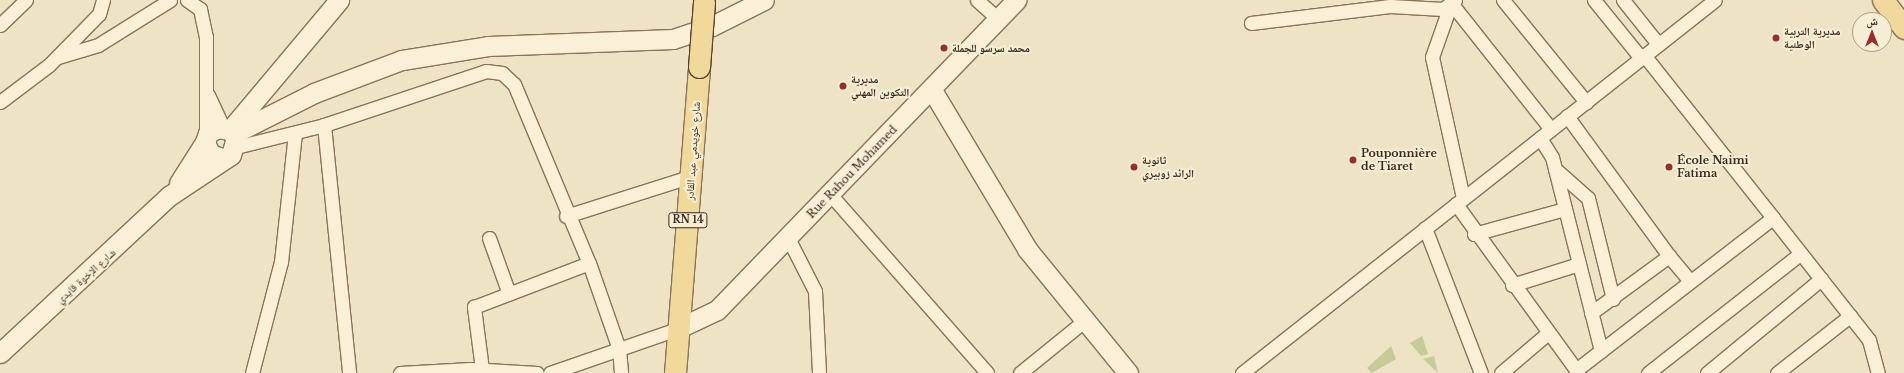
<!DOCTYPE html>
<meta charset="utf-8">
<style>
body{margin:0}
#map{position:relative;width:1904px;height:373px;overflow:hidden;background:#eee3c4;font-family:"Libre Baskerville","Noto Naskh Arabic",serif}
div>[style]{position:absolute}
[style*='--x']{left:calc(var(--x)*1px);top:calc(var(--y)*1px);width:calc(var(--w)*1px);rotate:calc(var(--a)*1deg)}
.green>*{inset:0;background:#c5cc98}
.roads{filter:drop-shadow(1px 0 #89745a) drop-shadow(-1px 0 #89745a) drop-shadow(0 1px #89745a) drop-shadow(0 -1px #89745a)}
.street>*{height:13px;margin:-6.5px;padding:0 6.5px;transform-origin:6.5px;border-radius:6.5px;background:#f9f0d7}
.secondary>*{height:19px;margin:-9.5px;padding:0 9.5px;transform-origin:9.5px;border-radius:9.5px;background:#f9f0d7}
.primary>*{height:21px;margin:-10.5px;padding:0 10.5px;transform-origin:10.5px;border-radius:10.5px;background:#f1d99c}
.bridges{filter:drop-shadow(1px 0 #56422f) drop-shadow(-1px 0 #56422f) drop-shadow(0 1px #56422f) drop-shadow(0 -1px #56422f)}
.primary-bridge>*{height:21px;margin:-10.5px;padding:0 10.5px;transform-origin:10.5px;border-radius:10.5px;background:#f1d99c}
.dots>*{width:11px;height:11px;translate:-50% -50%;box-sizing:border-box;border:2px solid #f5edd4;border-radius:50%}
span{translate:-50% -50%;white-space:nowrap;text-align:center;line-height:1.15;-webkit-text-stroke:4px #f5edd4;paint-order:stroke}
.shield-label span{padding:1px 3px;background:#f5edd4;border:1px solid;border-radius:3px;-webkit-text-stroke-width:0}
.shield-label{font-size:10px;color:#392c1e;font-weight:700}
.poi-label{font-size:11px;color:#392c1e;font-weight:700}
.left{translate:0 -50%;text-align:left}
.street-label{font-size:11px;color:#392c1e}
.north{position:absolute;left:1852px;top:12px;width:40px;height:40px;box-sizing:border-box;background:#f5edd4;border:1px solid #aaa08b;border-radius:50%;rotate:0deg;font-size:11px;font-weight:700;line-height:16px;text-align:center;color:#392c1e}
.north::after{content:'';display:block;margin:auto;width:14px;height:18px;background:#982d2a;clip-path:polygon(50% 0,100% 100%,50% 72%,0 100%)}
</style>
<div id="map">
<div class="green">
<i style="clip-path:polygon(1422px 336px,1428px 354px,1421px 356px,1410px 343px)"></i>
<i style="clip-path:polygon(1391px 346px,1396px 359px,1372px 373px,1367px 368px)"></i>
<i style="clip-path:polygon(1434px 356px,1438px 373px,1423px 359px)"></i>
</div>
<div class="roads">
<div class="street">
<i style="--x:187;--y:0;--w:16;--a:35"></i>
<i style="--x:200;--y:9;--w:29;--a:78"></i>
<i style="--x:206;--y:37;--w:101;--a:90"></i>
<i style="--x:977;--y:0;--w:28;--a:42"></i>
<i style="--x:1503;--y:0;--w:132;--a:50.9"></i>
<i style="--x:1594;--y:0;--w:75;--a:51"></i>
<i style="--x:1623;--y:0;--w:56;--a:51.5"></i>
<i style="--x:1451;--y:3;--w:57;--a:109.4"></i>
<i style="--x:1432;--y:57;--w:144;--a:77.6"></i>
<i style="--x:1451;--y:3;--w:161;--a:51.6"></i>
<i style="--x:1251;--y:23;--w:140;--a:-7"></i>
<i style="--x:1390;--y:6;--w:53;--a:3.2"></i>
<i style="--x:1443;--y:9;--w:15;--a:-37"></i>
<i style="--x:0;--y:25;--w:36;--a:-44"></i>
<i style="--x:1644;--y:55;--w:208;--a:51.6"></i>
<i style="--x:58;--y:57;--w:42;--a:-16.7"></i>
<i style="--x:98;--y:45;--w:85;--a:-32"></i>
<i style="--x:208;--y:95;--w:35;--a:65"></i>
<i style="--x:0;--y:102;--w:61;--a:-37.1"></i>
<i style="--x:49;--y:65;--w:71;--a:-45.6"></i>
<i style="--x:99;--y:14;--w:15;--a:-74"></i>
<i style="--x:1567;--y:116;--w:173;--a:53.9"></i>
<i style="--x:324;--y:125;--w:249;--a:84.2"></i>
<i style="--x:1540;--y:138;--w:22;--a:58"></i>
<i style="--x:1552;--y:157;--w:200;--a:75.8"></i>
<i style="--x:236;--y:147;--w:91;--a:-14"></i>
<i style="--x:324;--y:125;--w:171;--a:-18.4"></i>
<i style="--x:486;--y:71;--w:16;--a:7"></i>
<i style="--x:502;--y:73;--w:16;--a:43"></i>
<i style="--x:514;--y:84;--w:194;--a:67.3"></i>
<i style="--x:589;--y:263;--w:91;--a:70.8"></i>
<i style="--x:619;--y:349;--w:24;--a:85"></i>
<i style="--x:1555;--y:169;--w:44;--a:41.3"></i>
<i style="--x:1588;--y:198;--w:104;--a:76.1"></i>
<i style="--x:830;--y:194;--w:238;--a:48.7"></i>
<i style="--x:1456;--y:204;--w:205;--a:54.1"></i>
<i style="--x:1576;--y:370;--w:249;--a:-37.7"></i>
<i style="--x:1773;--y:218;--w:155;--a:51.8"></i>
<i style="--x:1869;--y:340;--w:34;--a:75"></i>
<i style="--x:566;--y:216;--w:132;--a:-17.6"></i>
<i style="--x:1425;--y:228;--w:155;--a:68.9"></i>
<i style="--x:1474;--y:234;--w:94;--a:-15.4"></i>
<i style="--x:489;--y:238;--w:59;--a:70.3"></i>
<i style="--x:788;--y:238;--w:59;--a:63"></i>
<i style="--x:815;--y:291;--w:82;--a:87.2"></i>
<i style="--x:1512;--y:285;--w:70;--a:-17.4"></i>
<i style="--x:1591;--y:313;--w:97;--a:-36.2"></i>
<i style="--x:1669;--y:256;--w:33;--a:50"></i>
<i style="--x:482;--y:369;--w:63;--a:-97.4"></i>
<i style="--x:474;--y:307;--w:123;--a:-20.9"></i>
<i style="--x:252;--y:373;--w:115;--a:-75.4"></i>
<i style="--x:281;--y:262;--w:129;--a:-83.8"></i>
<i style="--x:400;--y:373;--w:70;--a:-3.3"></i>
<i style="--x:470;--y:369;--w:67;--a:3.4"></i>
<i style="--x:550;--y:373;--w:134;--a:-19.1"></i>
<i style="--x:1020;--y:373;--w:82;--a:-39.1"></i>
<i style="--x:1242;--y:373;--w:602;--a:-38.26"></i>
<i style="--x:1501;--y:373;--w:62;--a:-40.4"></i>
<i style="--x:1648;--y:373;--w:194;--a:-38.1"></i>
<i style="--x:1707;--y:373;--w:148;--a:-39.5"></i>
<i style="--x:1777;--y:373;--w:93;--a:-38"></i>
</div>
<div class="secondary">
<i style="--x:932;--y:90;--w:185;--a:59.1"></i>
<i style="--x:1027;--y:249;--w:160;--a:50.8"></i>
<i style="--x:230;--y:130;--w:170;--a:-50"></i>
<i style="--x:233;--y:134;--w:91;--a:-26.8"></i>
<i style="--x:314;--y:93;--w:94;--a:-20.6"></i>
<i style="--x:402;--y:60;--w:87;--a:-9.2"></i>
<i style="--x:488;--y:46;--w:185;--a:-2.2"></i>
<i style="--x:673;--y:39;--w:41;--a:-18.4"></i>
<i style="--x:712;--y:26;--w:58;--a:-26.6"></i>
<i style="--x:179;--y:183;--w:49;--a:-57.6"></i>
<i style="--x:677;--y:329;--w:44;--a:-25.4"></i>
<i style="--x:717;--y:310;--w:431;--a:-46"></i>
<i style="--x:0;--y:353;--w:231;--a:-42.9"></i>
<i style="--x:169;--y:196;--w:74;--a:-33.5"></i>
<i style="--x:231;--y:155;--w:18;--a:-74"></i>
<i style="--x:236;--y:138;--w:10;--a:-127"></i>
<i style="--x:230;--y:130;--w:12;--a:-171"></i>
<i style="--x:218;--y:128;--w:11;--a:153"></i>
<i style="--x:208;--y:133;--w:9;--a:108"></i>
<i style="--x:205;--y:142;--w:13;--a:67"></i>
<i style="--x:210;--y:154;--w:13;--a:18"></i>
</div>
<div class="primary">
<i style="--x:1883;--y:0;--w:35;--a:53"></i>
<i style="--x:675;--y:373;--w:307;--a:-85.5"></i>
</div>
</div>
<div class="bridges">
<div class="primary-bridge">
<i style="--x:699;--y:67;--w:65;--a:-85.6"></i>
</div>
</div>
<div class="dots">
<i style="left:1776px;top:38px;background:#982d2a"></i>
<i style="left:944px;top:48px;background:#982d2a"></i>
<i style="left:843px;top:86px;background:#982d2a"></i>
<i style="left:1353px;top:160px;background:#982d2a"></i>
<i style="left:1134px;top:167px;background:#982d2a"></i>
<i style="left:1669px;top:167px;background:#982d2a"></i>
</div>
<div class="shield-label">
<span style="left:688px;top:220px">RN 14</span>
</div>
<div class="poi-label">
<span class="left" style="left:1784px;top:38px">مديرية التربية<br>الوطنية</span>
<span class="left" style="left:952px;top:48px">محمد سرسو للجملة</span>
<span class="left" style="left:851px;top:86px">مديرية<br>التكوين المهني</span>
<span class="left" style="left:1361px;top:160px">Pouponnière<br>de Tiaret</span>
<span class="left" style="left:1142px;top:167px">ثانوية<br>الرائد زوبيري</span>
<span class="left" style="left:1677px;top:167px">École Naimi<br>Fatima</span>
</div>
<div class="street-label">
<span style="left:693px;top:151px;rotate:-86deg">شارع خويدمي عبد القادر</span>
<span style="left:852px;top:172px;rotate:-46deg">Rue Rahou Mohamed</span>
<span style="left:86px;top:276px;rotate:-42deg">شارع الإخوة قايدي</span>
</div>
<div class="north">ش</div>
</div>
